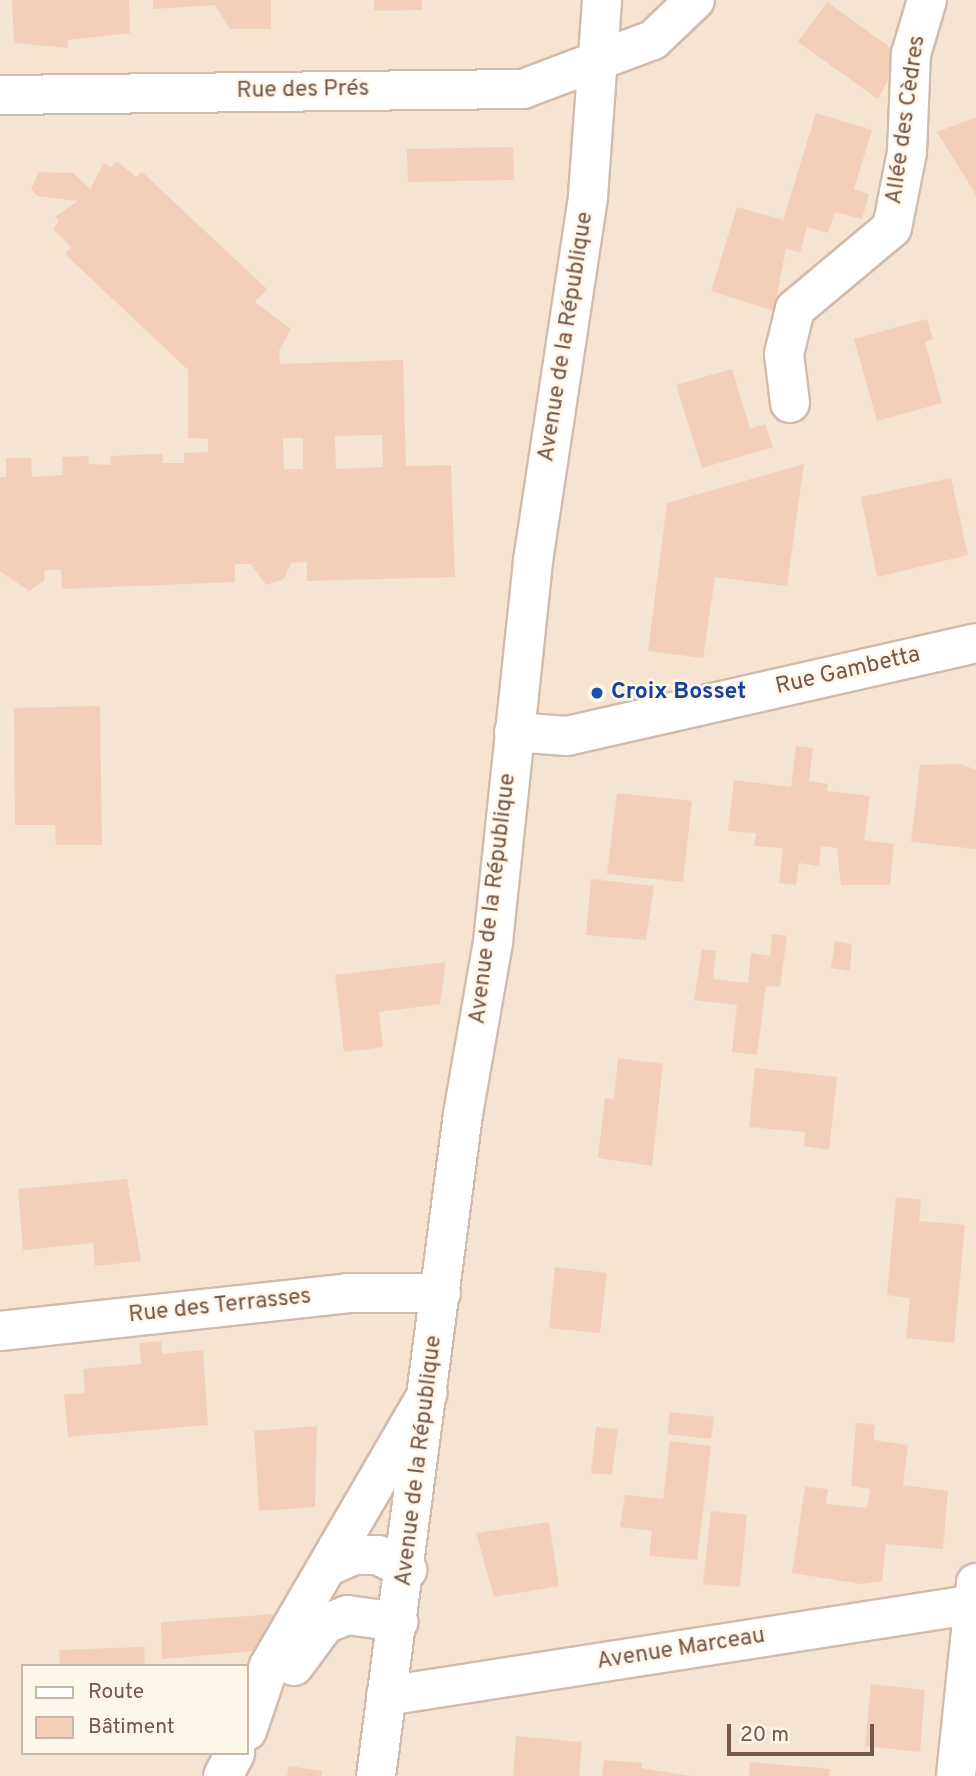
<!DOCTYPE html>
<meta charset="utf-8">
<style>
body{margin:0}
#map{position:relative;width:976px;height:1776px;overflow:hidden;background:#fdf2e3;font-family:Overpass,sans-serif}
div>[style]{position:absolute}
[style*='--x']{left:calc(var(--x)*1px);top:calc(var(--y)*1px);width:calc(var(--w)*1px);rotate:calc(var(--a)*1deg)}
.residential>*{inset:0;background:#f5e4d1}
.building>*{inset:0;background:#f3cfba}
.roads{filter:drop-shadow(2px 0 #d1bbac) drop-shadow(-2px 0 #d1bbac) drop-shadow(0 2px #d1bbac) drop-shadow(0 -2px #d1bbac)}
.street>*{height:38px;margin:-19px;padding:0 19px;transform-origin:19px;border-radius:19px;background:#fff}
.secondary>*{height:38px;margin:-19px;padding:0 19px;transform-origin:19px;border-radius:19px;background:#fff}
.dots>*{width:19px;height:19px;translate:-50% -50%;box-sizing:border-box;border:4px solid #fff6ea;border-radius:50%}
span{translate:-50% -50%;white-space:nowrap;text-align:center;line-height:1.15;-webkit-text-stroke:5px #fff6ea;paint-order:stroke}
.street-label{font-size:23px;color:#765748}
.transit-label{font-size:23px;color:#164399;font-weight:700}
.left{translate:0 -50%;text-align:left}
.legend{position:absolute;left:21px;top:1664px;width:228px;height:91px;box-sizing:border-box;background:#fff6ea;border:2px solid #c8b6a9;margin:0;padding:9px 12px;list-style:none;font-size:21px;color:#765748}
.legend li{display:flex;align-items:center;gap:14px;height:35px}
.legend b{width:35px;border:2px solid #c8b6a9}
.scale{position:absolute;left:727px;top:1724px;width:147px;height:32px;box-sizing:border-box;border:4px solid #765748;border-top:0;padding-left:9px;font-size:21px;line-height:24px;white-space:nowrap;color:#765748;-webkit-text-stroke:5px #fff6ea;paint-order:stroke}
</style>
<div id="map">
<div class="residential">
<i style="clip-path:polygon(evenodd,0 0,976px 0,976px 1776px,0 1776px,0 0,23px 1666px,247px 1666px,247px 1753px,23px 1753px,23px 1666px)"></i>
</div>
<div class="building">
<i style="clip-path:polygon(12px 0,129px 0,130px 33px,68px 40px,68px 48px,14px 43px)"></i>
<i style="clip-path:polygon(153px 0,271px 0,271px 29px,230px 29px,215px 5px,153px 9px)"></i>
<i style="clip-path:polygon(374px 0,422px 0,422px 10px,374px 11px)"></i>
<i style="clip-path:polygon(827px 2px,901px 55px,878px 99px,798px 42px)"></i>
<i style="clip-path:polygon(816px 113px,872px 130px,854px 189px,869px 194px,862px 219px,835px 212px,828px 233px,807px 227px,800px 253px,786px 248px,774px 311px,711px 291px,737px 207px,783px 220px)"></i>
<i style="clip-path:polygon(976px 117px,976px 195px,937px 132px)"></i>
<i style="clip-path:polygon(513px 147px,514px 180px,408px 182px,407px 149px)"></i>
<i style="clip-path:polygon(evenodd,117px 161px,136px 177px,142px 172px,267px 289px,255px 302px,291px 329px,279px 351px,280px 364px,403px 360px,406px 466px,451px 465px,455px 577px,307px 581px,307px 562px,291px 563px,284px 579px,266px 585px,251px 564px,235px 564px,235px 582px,62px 589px,61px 570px,45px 570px,44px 581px,29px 591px,0 571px,0 477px,6px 477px,6px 458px,31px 458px,32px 477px,63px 475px,62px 457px,88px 456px,89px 464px,110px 465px,111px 456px,162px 454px,163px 463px,184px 463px,184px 453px,208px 452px,208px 439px,188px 438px,188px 370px,65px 254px,71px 247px,53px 229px,59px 221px,55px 217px,78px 201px,37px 196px,31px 189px,39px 172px,73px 173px,90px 189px,104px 163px,111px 167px,117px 161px,382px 435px,383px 467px,336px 469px,335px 436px,382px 435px,117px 161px,283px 438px,303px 438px,303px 469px,284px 469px,283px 438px)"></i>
<i style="clip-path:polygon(927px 319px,933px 339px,925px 342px,942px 403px,877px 421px,854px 339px)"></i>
<i style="clip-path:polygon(732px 369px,750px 429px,765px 424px,773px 447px,702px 468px,676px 385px)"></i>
<i style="clip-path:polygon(804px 464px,787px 586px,715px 577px,703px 658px,648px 651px,667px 503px)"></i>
<i style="clip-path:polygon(951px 478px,968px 555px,877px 577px,861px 497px)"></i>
<i style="clip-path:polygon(100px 706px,102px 845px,56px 845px,55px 825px,15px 825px,14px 708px)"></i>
<i style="clip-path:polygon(796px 746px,813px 748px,809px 781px,828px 784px,827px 791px,870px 796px,864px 840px,894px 844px,890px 885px,841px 885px,837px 848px,821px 846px,819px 866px,799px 863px,796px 885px,779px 883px,783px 848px,754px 846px,756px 833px,728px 831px,734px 780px,791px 787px)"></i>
<i style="clip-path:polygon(961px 764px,976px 770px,976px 849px,911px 842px,920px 765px)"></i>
<i style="clip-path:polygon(617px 793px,692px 801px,683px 882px,607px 874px)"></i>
<i style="clip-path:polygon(591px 879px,654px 886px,646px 940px,586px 935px)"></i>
<i style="clip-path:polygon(772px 934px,787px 936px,780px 987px,766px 986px,757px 1055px,732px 1052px,737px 1005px,694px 1000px,702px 949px,716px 951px,713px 979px,748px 983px,751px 953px,770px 956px)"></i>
<i style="clip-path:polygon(835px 941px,852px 944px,850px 971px,831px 968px)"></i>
<i style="clip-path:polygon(446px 962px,440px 1004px,379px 1012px,383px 1047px,344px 1052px,335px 975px)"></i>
<i style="clip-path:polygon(618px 1058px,663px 1064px,652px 1166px,598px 1158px,605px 1098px,614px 1099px)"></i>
<i style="clip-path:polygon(755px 1068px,837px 1077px,829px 1150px,804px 1146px,805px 1132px,749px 1127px)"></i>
<i style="clip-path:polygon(127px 1179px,141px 1261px,95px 1266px,93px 1243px,23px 1250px,18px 1189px)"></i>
<i style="clip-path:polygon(896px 1197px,921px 1200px,919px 1221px,965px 1225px,954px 1343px,906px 1338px,910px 1298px,887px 1295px)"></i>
<i style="clip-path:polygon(555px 1267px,607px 1273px,600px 1333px,549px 1328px)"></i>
<i style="clip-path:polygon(161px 1341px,162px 1354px,203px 1350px,208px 1425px,68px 1437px,64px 1394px,85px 1393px,83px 1369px,141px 1364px,139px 1343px)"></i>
<i style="clip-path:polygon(670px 1412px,714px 1417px,711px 1439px,667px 1434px)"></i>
<i style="clip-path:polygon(856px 1423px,875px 1425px,874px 1440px,908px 1445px,903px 1485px,948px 1491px,943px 1549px,886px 1544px,882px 1581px,861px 1584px,792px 1573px,805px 1487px,828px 1489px,826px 1504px,867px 1508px,870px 1489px,851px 1486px)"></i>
<i style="clip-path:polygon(317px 1426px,315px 1507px,259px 1511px,254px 1431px)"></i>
<i style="clip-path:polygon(596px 1427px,618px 1429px,612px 1475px,591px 1473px)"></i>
<i style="clip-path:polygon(670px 1441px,711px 1446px,697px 1560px,649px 1556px,652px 1531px,620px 1527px,625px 1495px,663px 1499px)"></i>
<i style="clip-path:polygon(711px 1511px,747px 1515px,740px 1587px,703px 1584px)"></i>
<i style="clip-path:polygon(549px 1522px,559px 1586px,494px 1597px,476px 1533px)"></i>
<i style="clip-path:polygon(276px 1614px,256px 1651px,162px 1659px,161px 1622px)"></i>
<i style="clip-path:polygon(144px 1647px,145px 1666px,60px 1666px,59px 1650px)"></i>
<i style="clip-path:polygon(871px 1684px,925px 1690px,920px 1752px,865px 1746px)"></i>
<i style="clip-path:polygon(516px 1736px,582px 1742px,579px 1776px,513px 1776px)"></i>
<i style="clip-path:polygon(604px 1760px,642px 1763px,641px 1768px,691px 1776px,602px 1776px)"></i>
<i style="clip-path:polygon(750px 1762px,830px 1769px,829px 1776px,749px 1776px)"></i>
<i style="clip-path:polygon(289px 1766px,322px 1771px,321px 1776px,287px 1776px)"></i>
</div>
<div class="roads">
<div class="street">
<i style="--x:0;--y:95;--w:523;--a:-0.66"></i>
<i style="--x:523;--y:89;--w:139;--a:-20.7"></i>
<i style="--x:653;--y:40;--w:58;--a:-43.6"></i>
<i style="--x:790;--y:403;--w:49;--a:-97"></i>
<i style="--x:784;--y:354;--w:46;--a:-76.3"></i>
<i style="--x:795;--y:309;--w:126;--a:-39.9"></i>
<i style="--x:892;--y:228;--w:77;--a:-78.8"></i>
<i style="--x:907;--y:152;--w:98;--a:-87.7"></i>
<i style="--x:911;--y:54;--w:56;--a:-73.5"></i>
<i style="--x:514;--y:732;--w:53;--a:4.3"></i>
<i style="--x:567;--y:736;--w:419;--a:-12.8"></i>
<i style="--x:0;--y:1331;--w:349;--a:-6.2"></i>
<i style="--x:347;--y:1293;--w:94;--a:0"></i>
<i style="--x:327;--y:1567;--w:30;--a:-24"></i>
<i style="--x:354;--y:1555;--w:24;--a:0"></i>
<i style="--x:378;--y:1555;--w:33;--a:27"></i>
<i style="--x:294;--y:1666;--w:52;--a:-53.6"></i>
<i style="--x:325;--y:1624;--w:24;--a:-22"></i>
<i style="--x:347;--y:1615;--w:52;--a:7.7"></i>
<i style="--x:386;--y:1696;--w:597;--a:-8.86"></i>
<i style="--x:247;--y:1731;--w:69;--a:-71.3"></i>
<i style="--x:269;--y:1666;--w:315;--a:-59.8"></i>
<i style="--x:223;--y:1776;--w:26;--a:-62"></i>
<i style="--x:956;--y:1776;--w:194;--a:-84.1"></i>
</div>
<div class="secondary">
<i style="--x:376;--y:1776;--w:668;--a:-82.51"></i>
<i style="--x:463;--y:1114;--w:175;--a:-80.1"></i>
<i style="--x:493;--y:942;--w:383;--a:-84"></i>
<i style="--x:533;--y:561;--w:369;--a:-81.4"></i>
<i style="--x:588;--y:196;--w:196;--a:-85.9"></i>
</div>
</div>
<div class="dots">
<i style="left:597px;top:693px;background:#1a4fb4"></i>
</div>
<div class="street-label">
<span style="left:303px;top:91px;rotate:-1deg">Rue des Prés</span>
<span style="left:907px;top:120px;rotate:-82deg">Allée des Cèdres</span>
<span style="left:567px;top:337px;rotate:-81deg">Avenue de la République</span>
<span style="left:848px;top:672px;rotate:-13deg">Rue Gambetta</span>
<span style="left:494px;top:899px;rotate:-83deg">Avenue de la République</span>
<span style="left:220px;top:1307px;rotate:-6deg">Rue des Terrasses</span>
<span style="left:420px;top:1461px;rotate:-83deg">Avenue de la République</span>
<span style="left:681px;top:1650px;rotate:-9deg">Avenue Marceau</span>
</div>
<div class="transit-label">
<span class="left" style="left:611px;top:693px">Croix Bosset</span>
</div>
<ul class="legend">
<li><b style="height:9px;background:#fff"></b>Route</li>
<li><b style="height:19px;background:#f3cfba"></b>Bâtiment</li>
</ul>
<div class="scale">20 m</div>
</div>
